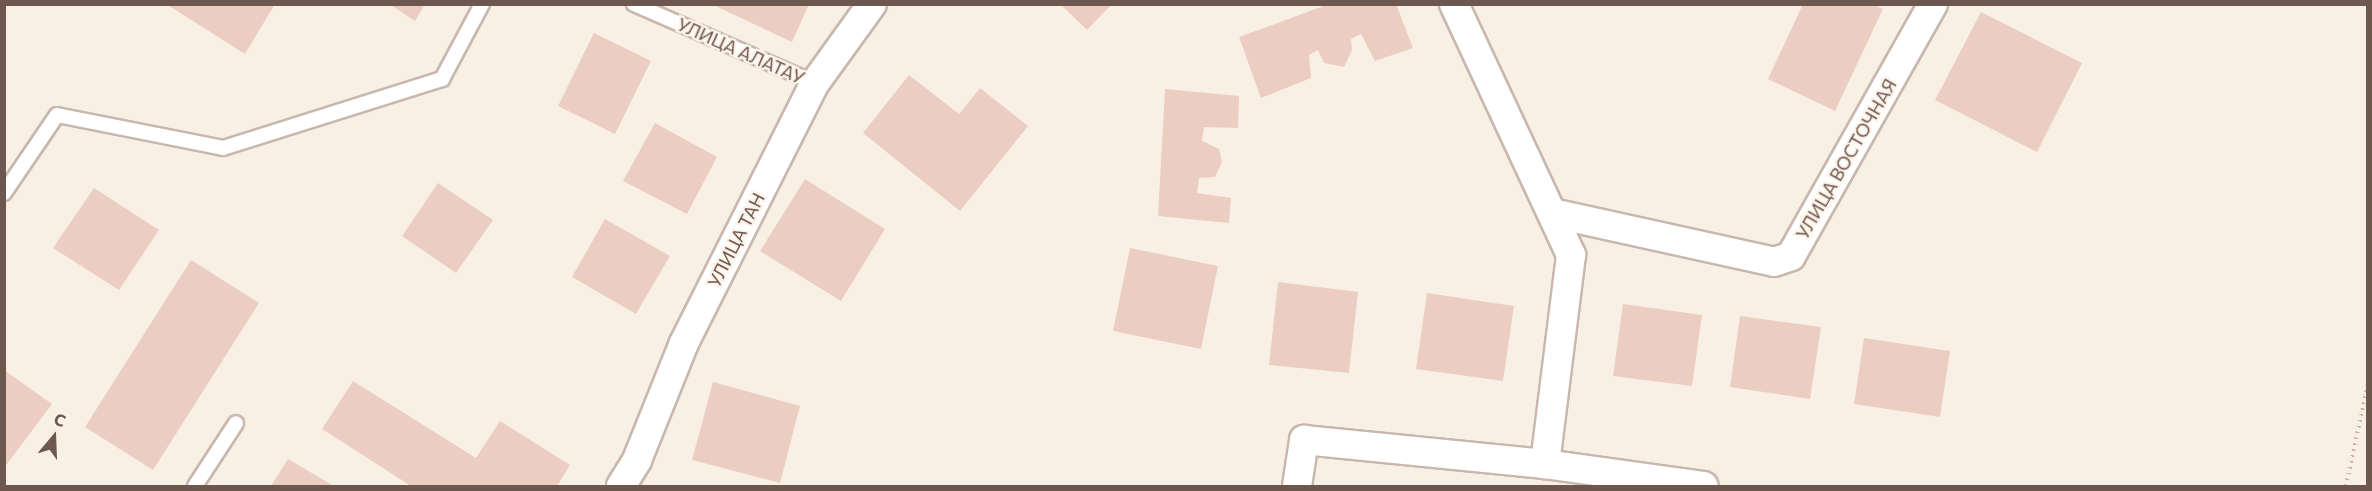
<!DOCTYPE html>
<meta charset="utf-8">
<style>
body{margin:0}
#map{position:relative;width:2372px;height:491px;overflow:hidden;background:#f9f0e5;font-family:Commissioner,sans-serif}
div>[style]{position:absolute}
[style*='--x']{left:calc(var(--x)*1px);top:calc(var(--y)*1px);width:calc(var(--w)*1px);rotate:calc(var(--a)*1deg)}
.building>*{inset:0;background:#ebcec1}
.path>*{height:4px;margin-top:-2px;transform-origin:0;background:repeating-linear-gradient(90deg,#cfb1a4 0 1.5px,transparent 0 6px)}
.roads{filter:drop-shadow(2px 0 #c8b7ad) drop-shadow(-2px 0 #c8b7ad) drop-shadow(0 2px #c8b7ad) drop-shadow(0 -2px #c8b7ad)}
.lane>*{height:14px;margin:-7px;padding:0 7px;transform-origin:7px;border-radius:7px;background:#fff}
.street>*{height:28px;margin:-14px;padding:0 14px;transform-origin:14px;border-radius:14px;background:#fff}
span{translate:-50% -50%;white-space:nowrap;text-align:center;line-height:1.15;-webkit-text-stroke:4.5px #fcf4eb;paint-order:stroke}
.street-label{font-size:18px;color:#6e574e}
.frame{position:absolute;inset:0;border:6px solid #6e574e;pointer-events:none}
.north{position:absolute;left:24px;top:407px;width:60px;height:60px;-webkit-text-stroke:4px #fcf4eb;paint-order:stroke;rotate:19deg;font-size:16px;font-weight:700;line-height:24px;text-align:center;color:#6e574e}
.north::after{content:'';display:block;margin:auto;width:21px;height:27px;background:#6e574e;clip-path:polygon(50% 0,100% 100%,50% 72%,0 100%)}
</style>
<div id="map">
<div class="building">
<i style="clip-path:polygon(166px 4px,275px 4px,245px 54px)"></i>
<i style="clip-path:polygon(389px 4px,425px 4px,415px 21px)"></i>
<i style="clip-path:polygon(711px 4px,809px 4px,792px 42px)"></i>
<i style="clip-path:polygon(1060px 4px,1112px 4px,1087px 30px)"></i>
<i style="clip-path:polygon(1329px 4px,1396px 4px,1413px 48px,1375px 61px,1361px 34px,1351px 39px,1352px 50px,1344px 67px,1324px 63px,1318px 50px,1309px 55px,1311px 78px,1261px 98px,1239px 37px)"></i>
<i style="clip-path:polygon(1803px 4px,1872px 4px,1883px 9px,1835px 111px,1768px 79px)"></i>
<i style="clip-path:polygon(1981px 12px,2082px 63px,2037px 152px,1935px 100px)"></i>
<i style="clip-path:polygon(594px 33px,651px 61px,615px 134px,558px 106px)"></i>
<i style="clip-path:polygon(909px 75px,959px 114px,980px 88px,1028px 126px,960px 211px,863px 133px)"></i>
<i style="clip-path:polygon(1165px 89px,1239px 96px,1238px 128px,1204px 127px,1202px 141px,1219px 149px,1222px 162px,1215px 177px,1199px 178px,1197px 193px,1231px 198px,1229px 223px,1158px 216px)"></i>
<i style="clip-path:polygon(655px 123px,717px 157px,687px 214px,623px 181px)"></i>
<i style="clip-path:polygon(805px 179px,885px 229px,841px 301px,760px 251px)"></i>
<i style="clip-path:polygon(438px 183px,493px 220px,456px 273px,402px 236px)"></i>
<i style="clip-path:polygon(94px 188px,159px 230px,119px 290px,53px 248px)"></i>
<i style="clip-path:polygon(605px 219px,670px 256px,636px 314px,572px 277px)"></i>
<i style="clip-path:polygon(1130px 248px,1218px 266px,1201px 349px,1113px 331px)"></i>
<i style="clip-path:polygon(191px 260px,259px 303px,153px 470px,85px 427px)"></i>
<i style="clip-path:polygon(1278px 282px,1358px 292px,1349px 373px,1269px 365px)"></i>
<i style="clip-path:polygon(1427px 293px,1514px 306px,1503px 381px,1416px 369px)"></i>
<i style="clip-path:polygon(1623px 304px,1702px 315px,1692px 386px,1613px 376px)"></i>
<i style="clip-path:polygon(1740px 316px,1821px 327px,1810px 399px,1730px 387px)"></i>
<i style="clip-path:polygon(1864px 338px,1950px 351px,1940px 417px,1854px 404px)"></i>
<i style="clip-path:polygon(4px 370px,52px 404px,4px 468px)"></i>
<i style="clip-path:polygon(353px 381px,476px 458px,500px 421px,570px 465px,557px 486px,411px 486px,322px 429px)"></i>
<i style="clip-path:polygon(713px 382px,800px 406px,780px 483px,692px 460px)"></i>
<i style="clip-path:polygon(288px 459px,334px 486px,271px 486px)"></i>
</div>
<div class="path">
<i style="--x:2346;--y:486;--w:105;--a:-77.9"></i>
</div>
<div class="roads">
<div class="lane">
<i style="--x:634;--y:4;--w:197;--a:23.6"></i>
<i style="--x:4;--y:193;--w:94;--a:-55.8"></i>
<i style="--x:57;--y:115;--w:169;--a:11.2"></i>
<i style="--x:223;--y:148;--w:230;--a:-17.5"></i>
<i style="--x:442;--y:79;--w:85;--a:-61.9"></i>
<i style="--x:195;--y:486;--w:75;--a:-56.9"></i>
</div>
<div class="street">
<i style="--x:1454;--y:4;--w:277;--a:65"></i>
<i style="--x:1571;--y:255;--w:211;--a:97.1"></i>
<i style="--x:1545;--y:464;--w:160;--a:7.9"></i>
<i style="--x:1552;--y:213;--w:227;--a:12.4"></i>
<i style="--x:1774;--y:262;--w:18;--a:-19"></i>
<i style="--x:1791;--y:256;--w:289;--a:-60.6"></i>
<i style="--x:621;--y:486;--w:31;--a:-58"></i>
<i style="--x:637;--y:460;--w:126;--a:-68.1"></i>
<i style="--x:684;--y:343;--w:291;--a:-63.3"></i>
<i style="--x:815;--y:83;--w:97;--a:-54.2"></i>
<i style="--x:1297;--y:486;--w:47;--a:-81.3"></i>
<i style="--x:1304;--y:440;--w:242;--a:5.7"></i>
</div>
</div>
<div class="street-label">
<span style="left:741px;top:51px;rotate:24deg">УЛИЦА АЛАТАУ</span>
<span style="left:1846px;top:159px;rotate:-60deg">УЛИЦА ВОСТОЧНАЯ</span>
<span style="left:736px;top:240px;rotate:-63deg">УЛИЦА ТАН</span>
</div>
<div class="frame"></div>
<div class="north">С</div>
</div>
